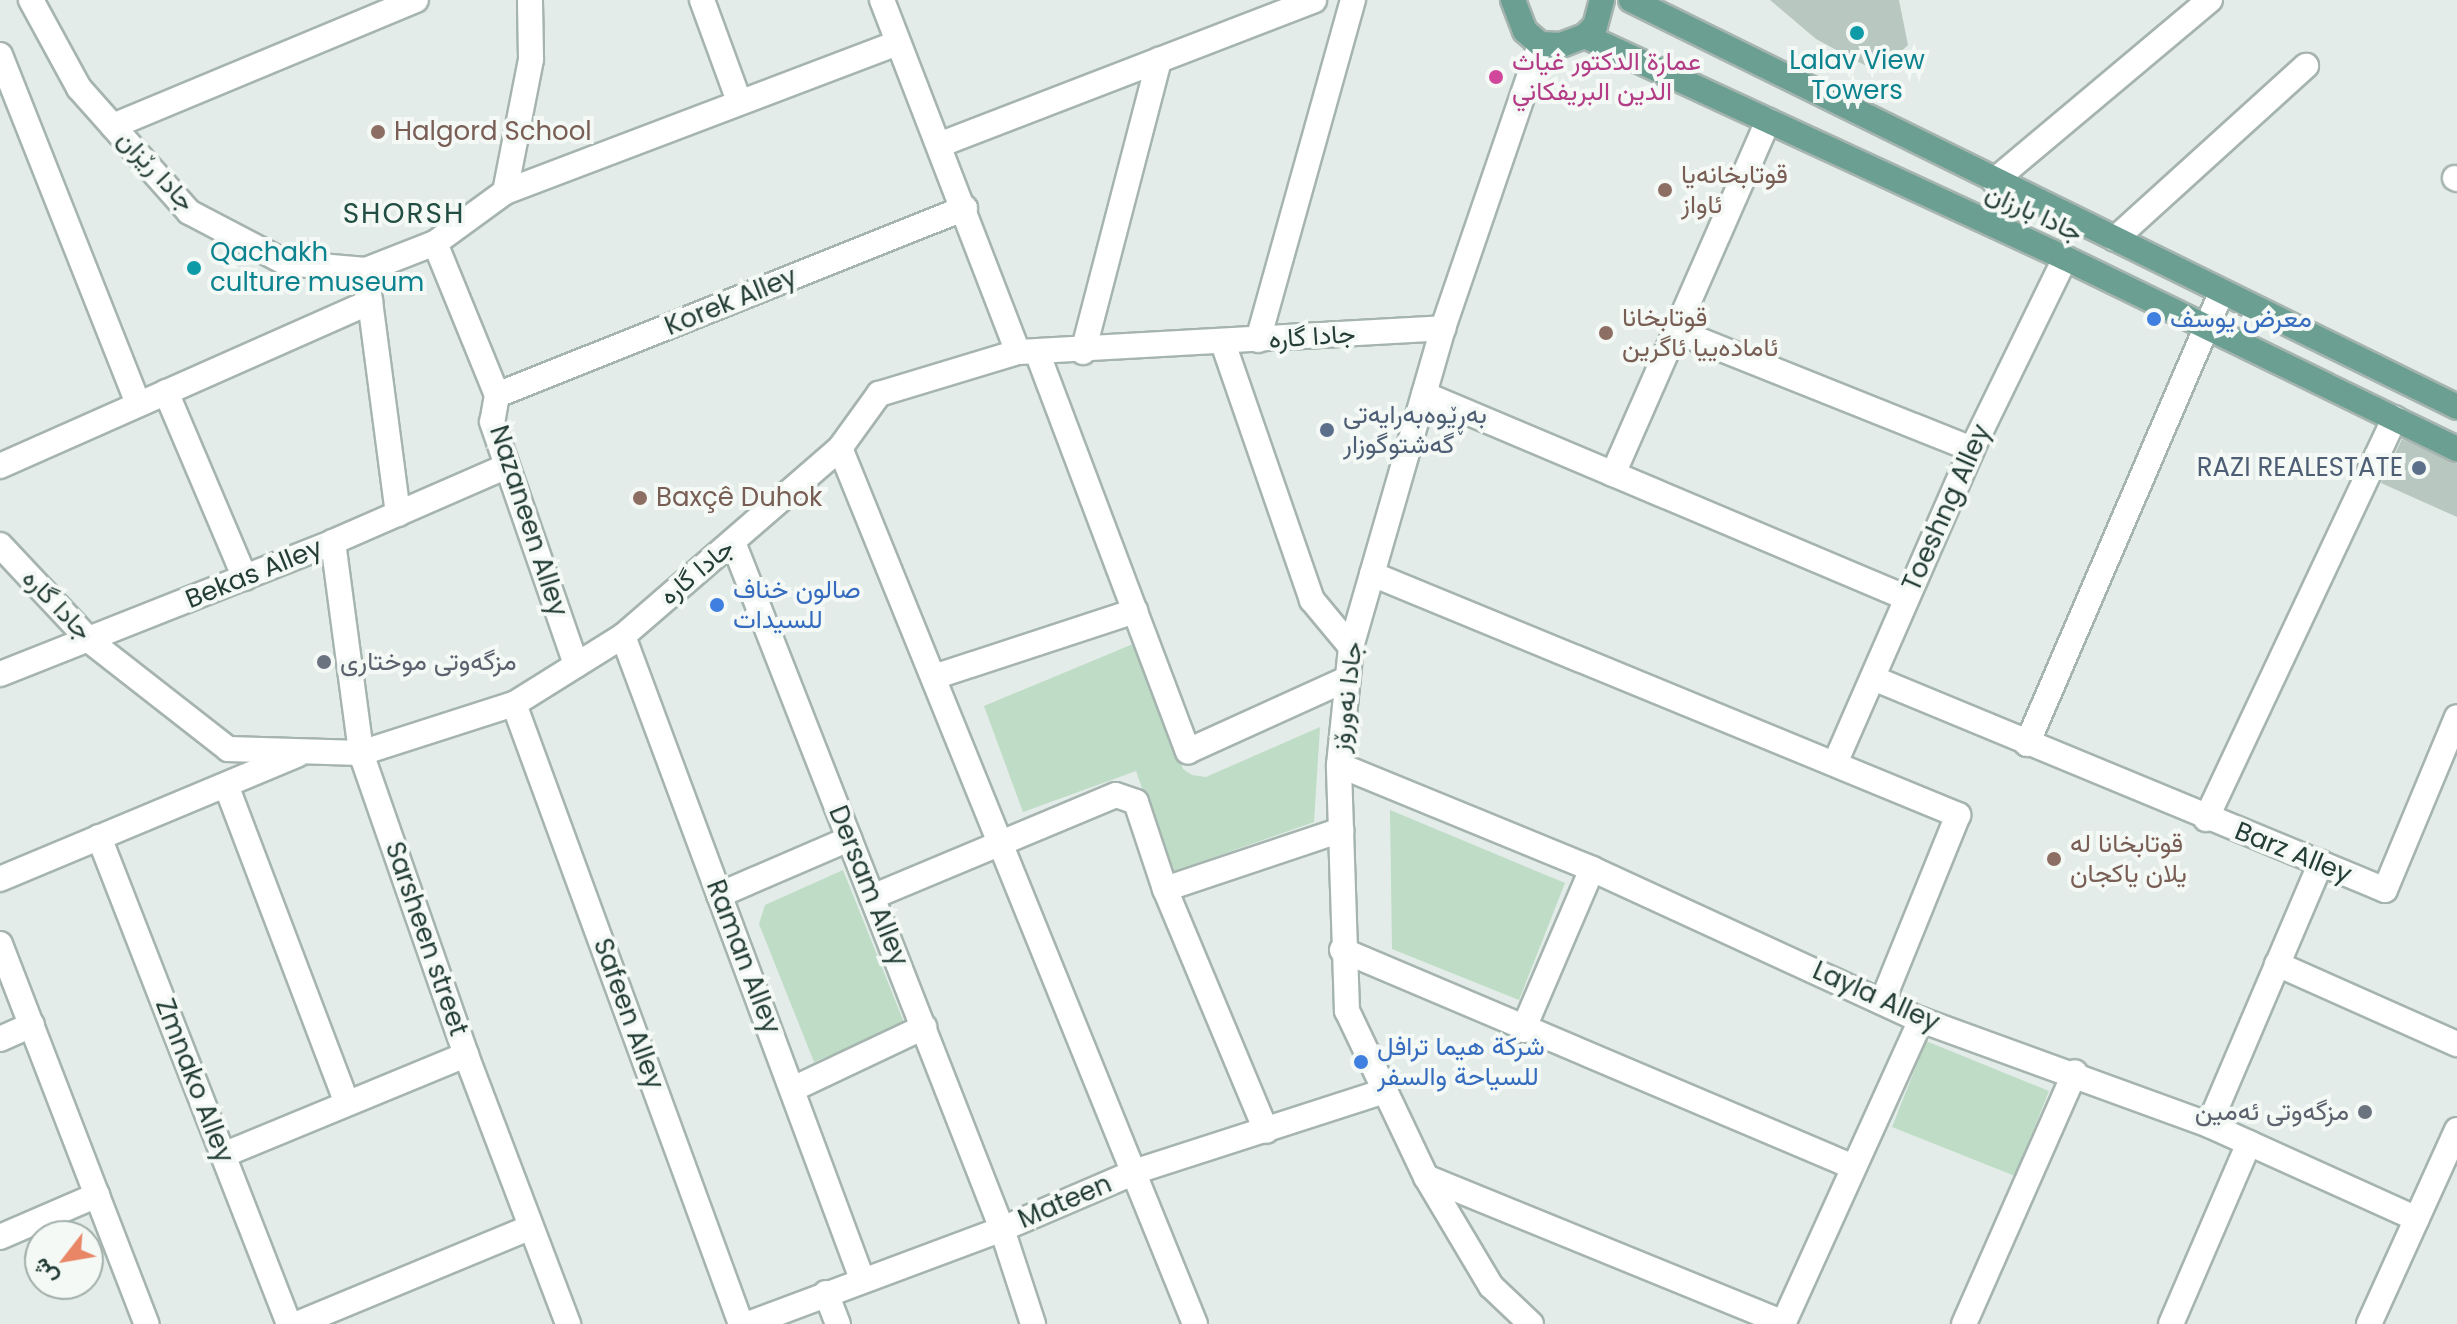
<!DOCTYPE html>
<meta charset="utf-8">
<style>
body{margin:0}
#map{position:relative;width:2457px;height:1324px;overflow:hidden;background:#e3ece8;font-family:Poppins,Vazirmatn,sans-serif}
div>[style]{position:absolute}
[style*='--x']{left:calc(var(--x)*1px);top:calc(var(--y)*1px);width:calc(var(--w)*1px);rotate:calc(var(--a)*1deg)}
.green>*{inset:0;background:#bedcc6}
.building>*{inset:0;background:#b9c7c1}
.roads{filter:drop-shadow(2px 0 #a6b4af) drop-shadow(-2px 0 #a6b4af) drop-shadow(0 2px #a6b4af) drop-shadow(0 -2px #a6b4af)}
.minor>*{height:24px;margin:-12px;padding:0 12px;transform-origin:12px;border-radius:12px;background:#fff}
.major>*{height:24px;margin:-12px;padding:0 12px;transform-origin:12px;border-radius:12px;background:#6b9f92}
.dots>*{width:22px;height:22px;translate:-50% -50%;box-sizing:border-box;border:4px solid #f4f9f6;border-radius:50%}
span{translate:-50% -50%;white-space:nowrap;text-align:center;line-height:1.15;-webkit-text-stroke:8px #f4f9f6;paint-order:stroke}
.culture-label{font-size:26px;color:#0d838f}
.left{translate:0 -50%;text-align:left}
.hotel-label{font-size:26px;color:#b23c85}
.education-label{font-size:26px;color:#785e54}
.street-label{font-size:26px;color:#243d36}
.shop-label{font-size:26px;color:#366cbe}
.service-label{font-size:26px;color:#4e5e75}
.right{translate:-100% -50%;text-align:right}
.worship-label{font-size:26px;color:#5b616d}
.neighbourhood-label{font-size:28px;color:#214d43;letter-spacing:2px}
.north{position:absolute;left:24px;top:1220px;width:80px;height:80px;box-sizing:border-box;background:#f4f9f6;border:2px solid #a1aea9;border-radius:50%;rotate:239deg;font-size:22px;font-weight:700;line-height:32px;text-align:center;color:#243d36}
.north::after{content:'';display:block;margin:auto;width:28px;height:36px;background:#e98665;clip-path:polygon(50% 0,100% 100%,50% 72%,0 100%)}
</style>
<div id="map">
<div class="green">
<i style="clip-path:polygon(1133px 644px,1183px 769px,1192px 775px,1206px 777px,1320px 727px,1314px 822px,1172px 872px,1136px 771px,1023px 812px,984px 706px)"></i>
<i style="clip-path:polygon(1390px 810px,1565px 883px,1519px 1000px,1392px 949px)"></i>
<i style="clip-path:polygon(843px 870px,905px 1025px,814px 1062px,759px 924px,765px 905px)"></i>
<i style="clip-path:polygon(1926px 1041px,2049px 1091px,2015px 1176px,1892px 1127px)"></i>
</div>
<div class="building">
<i style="clip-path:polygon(1770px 0,1899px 0,1908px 45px,1887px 65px,1868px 67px,1816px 39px)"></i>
<i style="clip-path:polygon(2402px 439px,2457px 464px,2457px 517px,2381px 483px)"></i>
</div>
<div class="roads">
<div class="minor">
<i style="--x:31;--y:0;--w:100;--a:61.4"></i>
<i style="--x:79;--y:88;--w:166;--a:48.4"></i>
<i style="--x:189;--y:212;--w:110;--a:27.7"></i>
<i style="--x:286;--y:263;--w:80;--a:5"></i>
<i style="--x:366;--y:270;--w:74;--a:-21.4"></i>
<i style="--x:435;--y:243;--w:87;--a:-36.1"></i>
<i style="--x:505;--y:192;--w:136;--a:-78.9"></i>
<i style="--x:531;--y:59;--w:59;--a:-91"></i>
<i style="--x:702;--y:0;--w:108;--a:69.9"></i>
<i style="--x:882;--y:0;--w:377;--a:68.9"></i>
<i style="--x:0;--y:55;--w:375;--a:68.4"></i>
<i style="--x:113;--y:126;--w:328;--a:-22.6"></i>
<i style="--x:939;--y:145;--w:402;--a:-21.1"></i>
<i style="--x:2455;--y:178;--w:2;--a:27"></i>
<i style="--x:1994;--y:181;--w:282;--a:-40"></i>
<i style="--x:505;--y:192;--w:419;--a:-20.8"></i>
<i style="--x:2115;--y:239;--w:258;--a:-42.2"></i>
<i style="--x:435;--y:243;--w:164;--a:67.8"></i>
<i style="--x:497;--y:395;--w:27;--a:100"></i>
<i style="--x:492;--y:422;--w:257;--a:70.9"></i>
<i style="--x:368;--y:286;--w:230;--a:82.5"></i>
<i style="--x:1674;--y:330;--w:321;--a:21.8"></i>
<i style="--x:1258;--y:340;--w:353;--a:-74.4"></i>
<i style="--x:1223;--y:343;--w:272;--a:70.9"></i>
<i style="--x:1312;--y:600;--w:61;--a:50.3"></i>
<i style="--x:1037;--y:352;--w:427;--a:69.3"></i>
<i style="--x:1188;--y:751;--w:175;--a:-24.4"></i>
<i style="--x:1083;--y:352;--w:302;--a:-75.4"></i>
<i style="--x:166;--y:392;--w:202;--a:67"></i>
<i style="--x:1424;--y:394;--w:524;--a:22.9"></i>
<i style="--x:497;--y:395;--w:504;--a:-21.78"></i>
<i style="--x:840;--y:448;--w:945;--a:67.94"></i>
<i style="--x:0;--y:466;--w:405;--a:-23.9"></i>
<i style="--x:1613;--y:474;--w:386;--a:-66.3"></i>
<i style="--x:333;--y:542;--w:213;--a:82.4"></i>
<i style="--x:361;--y:753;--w:320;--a:70.8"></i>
<i style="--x:466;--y:1055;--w:288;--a:69.2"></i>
<i style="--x:733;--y:542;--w:738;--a:68.62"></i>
<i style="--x:1002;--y:1229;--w:100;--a:71.9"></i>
<i style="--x:0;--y:545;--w:132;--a:46.8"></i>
<i style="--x:90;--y:641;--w:175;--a:38"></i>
<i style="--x:228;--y:749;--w:133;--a:1.7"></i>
<i style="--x:361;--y:753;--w:161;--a:-17.8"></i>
<i style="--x:514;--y:704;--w:128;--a:-32"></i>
<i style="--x:623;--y:636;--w:287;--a:-40.9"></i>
<i style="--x:840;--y:448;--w:67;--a:-54.2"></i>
<i style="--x:879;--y:394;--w:145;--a:-16.8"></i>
<i style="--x:1018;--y:352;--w:426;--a:-3.2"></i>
<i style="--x:1372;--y:574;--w:634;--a:22.36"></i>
<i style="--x:1958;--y:815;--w:200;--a:112.1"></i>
<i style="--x:623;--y:636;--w:686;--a:69.61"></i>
<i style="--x:0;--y:674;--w:358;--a:-21.6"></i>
<i style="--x:333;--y:542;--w:188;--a:-23.6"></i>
<i style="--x:934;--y:677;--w:212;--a:-18.2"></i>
<i style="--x:1873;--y:678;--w:554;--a:22.49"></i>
<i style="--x:2385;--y:890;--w:187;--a:-67.4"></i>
<i style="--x:514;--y:704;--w:660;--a:69.89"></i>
<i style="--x:2027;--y:744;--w:491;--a:-66.7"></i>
<i style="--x:1836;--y:761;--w:340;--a:-66.4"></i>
<i style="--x:1972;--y:449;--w:212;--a:-64"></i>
<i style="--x:1339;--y:765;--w:274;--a:22.3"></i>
<i style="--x:1592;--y:869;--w:362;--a:24.7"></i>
<i style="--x:1921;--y:1020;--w:307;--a:20"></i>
<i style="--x:2209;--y:1125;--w:228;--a:24.3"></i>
<i style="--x:226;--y:785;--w:340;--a:69.2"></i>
<i style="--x:2206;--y:819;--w:443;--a:-64.8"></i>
<i style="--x:99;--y:837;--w:523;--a:68.69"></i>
<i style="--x:0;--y:879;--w:322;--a:-22.7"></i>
<i style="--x:1165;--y:889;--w:186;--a:-18.5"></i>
<i style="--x:719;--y:895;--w:142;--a:-23.3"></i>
<i style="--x:872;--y:897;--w:264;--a:-22.7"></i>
<i style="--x:1116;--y:795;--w:21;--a:19"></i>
<i style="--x:1136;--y:802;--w:92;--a:71.6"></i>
<i style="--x:1165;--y:889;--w:262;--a:67.3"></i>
<i style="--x:0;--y:944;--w:407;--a:68.9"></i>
<i style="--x:1342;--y:950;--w:553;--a:22.99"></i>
<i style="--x:2277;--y:964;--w:197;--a:24"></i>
<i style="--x:1523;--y:1030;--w:175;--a:-66.8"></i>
<i style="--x:0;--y:1039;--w:35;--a:-24"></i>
<i style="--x:795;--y:1088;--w:143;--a:-25.3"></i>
<i style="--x:2209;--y:1125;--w:285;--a:-66.9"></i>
<i style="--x:223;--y:1155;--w:263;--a:-22.4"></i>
<i style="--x:1426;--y:1177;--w:386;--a:22.2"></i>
<i style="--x:0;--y:1237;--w:106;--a:-23.4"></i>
<i style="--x:826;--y:1293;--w:33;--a:69"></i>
<i style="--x:297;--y:1324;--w:253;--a:-22.5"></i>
<i style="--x:748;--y:1324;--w:271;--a:-20.5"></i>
<i style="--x:1002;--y:1229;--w:147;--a:-23.2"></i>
<i style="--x:1137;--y:1171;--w:261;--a:-17.9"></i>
<i style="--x:1531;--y:1324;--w:55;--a:-136.5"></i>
<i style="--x:1491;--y:1286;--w:127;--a:-120.8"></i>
<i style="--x:1426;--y:1177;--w:184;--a:-115.4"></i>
<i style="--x:1347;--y:1011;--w:246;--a:-91.9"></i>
<i style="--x:1339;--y:765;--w:119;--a:-84.2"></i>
<i style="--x:1351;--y:647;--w:332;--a:-73.9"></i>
<i style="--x:1443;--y:328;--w:300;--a:-71.1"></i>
<i style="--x:1783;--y:1324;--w:334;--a:-65.6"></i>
<i style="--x:1964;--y:1324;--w:275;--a:-66.2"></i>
<i style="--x:2171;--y:1324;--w:197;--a:-66.7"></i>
<i style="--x:2369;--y:1324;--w:213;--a:-65.6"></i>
</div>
<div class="major">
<i style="--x:1513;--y:0;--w:33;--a:69"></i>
<i style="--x:1525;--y:31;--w:20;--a:41"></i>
<i style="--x:1540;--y:44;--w:21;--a:3"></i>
<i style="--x:1561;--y:45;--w:26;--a:-21"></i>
<i style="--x:1585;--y:36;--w:14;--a:-45"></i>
<i style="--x:1595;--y:26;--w:27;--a:-75"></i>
<i style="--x:1631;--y:0;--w:921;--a:26.23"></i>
<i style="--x:1585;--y:36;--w:529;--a:24.82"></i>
<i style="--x:2065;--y:258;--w:436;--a:26"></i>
</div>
</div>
<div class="dots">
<i style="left:1857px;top:33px;background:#0f9aa8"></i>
<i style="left:1496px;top:77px;background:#d1479c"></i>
<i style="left:378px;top:132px;background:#8d6e63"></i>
<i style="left:1665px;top:190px;background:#8d6e63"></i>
<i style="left:194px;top:268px;background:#0f9aa8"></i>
<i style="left:2154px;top:319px;background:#3f7fe0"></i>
<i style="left:1606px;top:333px;background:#8d6e63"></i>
<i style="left:1327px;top:430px;background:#5c6f8a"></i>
<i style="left:2419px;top:468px;background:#5c6f8a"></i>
<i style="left:640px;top:498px;background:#8d6e63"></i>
<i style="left:717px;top:605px;background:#3f7fe0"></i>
<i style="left:324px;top:662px;background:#6b7280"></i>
<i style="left:2054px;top:859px;background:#8d6e63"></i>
<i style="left:1361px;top:1062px;background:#3f7fe0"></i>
<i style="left:2365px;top:1112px;background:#6b7280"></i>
</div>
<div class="culture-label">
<span style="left:1857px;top:76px">Lalav View<br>Towers</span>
<span class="left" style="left:210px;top:268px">Qachakh<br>culture museum</span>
</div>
<div class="hotel-label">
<span class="left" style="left:1512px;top:77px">عمارة الدكتور غياث<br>الدين البريفكاني</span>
</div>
<div class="education-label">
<span class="left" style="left:394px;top:132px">Halgord School</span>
<span class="left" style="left:1681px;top:190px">قوتابخانەیا<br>ئاواز</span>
<span class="left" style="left:1622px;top:333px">قوتابخانا<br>ئامادەییا ئاگرین</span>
<span class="left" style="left:656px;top:498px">Baxçê Duhok</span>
<span class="left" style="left:2070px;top:859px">قوتابخانا له<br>يلان ياكجان</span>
</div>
<div class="street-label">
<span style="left:156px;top:171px;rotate:47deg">جادا رێزان</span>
<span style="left:2034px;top:213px;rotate:25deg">جادا بارزان</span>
<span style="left:731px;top:302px;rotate:-22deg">Korek Alley</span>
<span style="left:1312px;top:337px;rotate:-4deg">جادا گارە</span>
<span style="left:1947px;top:508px;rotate:-66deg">Toeshng Alley</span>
<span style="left:528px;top:521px;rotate:72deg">Nazaneen Alley</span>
<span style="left:697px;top:572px;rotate:-40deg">جادا گارە</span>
<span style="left:254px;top:574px;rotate:-22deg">Bekas Alley</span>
<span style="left:57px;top:605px;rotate:46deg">جادا گارە</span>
<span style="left:1347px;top:697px;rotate:-83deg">جادا نەورۆز</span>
<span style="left:2293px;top:853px;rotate:22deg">Barz Alley</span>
<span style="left:868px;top:886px;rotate:68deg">Dersam Alley</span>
<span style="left:426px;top:939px;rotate:71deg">Sarsheen street</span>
<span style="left:743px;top:957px;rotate:69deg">Raman Alley</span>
<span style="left:1876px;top:997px;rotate:24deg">Layla Alley</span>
<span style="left:628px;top:1014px;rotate:70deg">Safeen Alley</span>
<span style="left:194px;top:1081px;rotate:69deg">Zmnako Alley</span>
<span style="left:1065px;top:1202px;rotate:-23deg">Mateen</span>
</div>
<div class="shop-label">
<span class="left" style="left:2170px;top:319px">معرض يوسف</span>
<span class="left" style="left:733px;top:605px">صالون خناف<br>للسيدات</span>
<span class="left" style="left:1377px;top:1062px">شركة هيما ترافل<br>للسياحة والسفر</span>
</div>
<div class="service-label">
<span class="left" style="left:1343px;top:430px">بەڕێوەبەرایەتی<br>گەشتوگوزار</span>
<span class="right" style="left:2403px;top:468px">RAZI REALESTATE</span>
</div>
<div class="worship-label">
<span class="left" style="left:340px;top:662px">مزگەوتی موختاری</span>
<span class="right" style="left:2349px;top:1112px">مزگەوتی ئەمین</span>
</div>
<div class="neighbourhood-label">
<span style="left:404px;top:214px">SHORSH</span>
</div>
<div class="north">ش</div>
</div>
